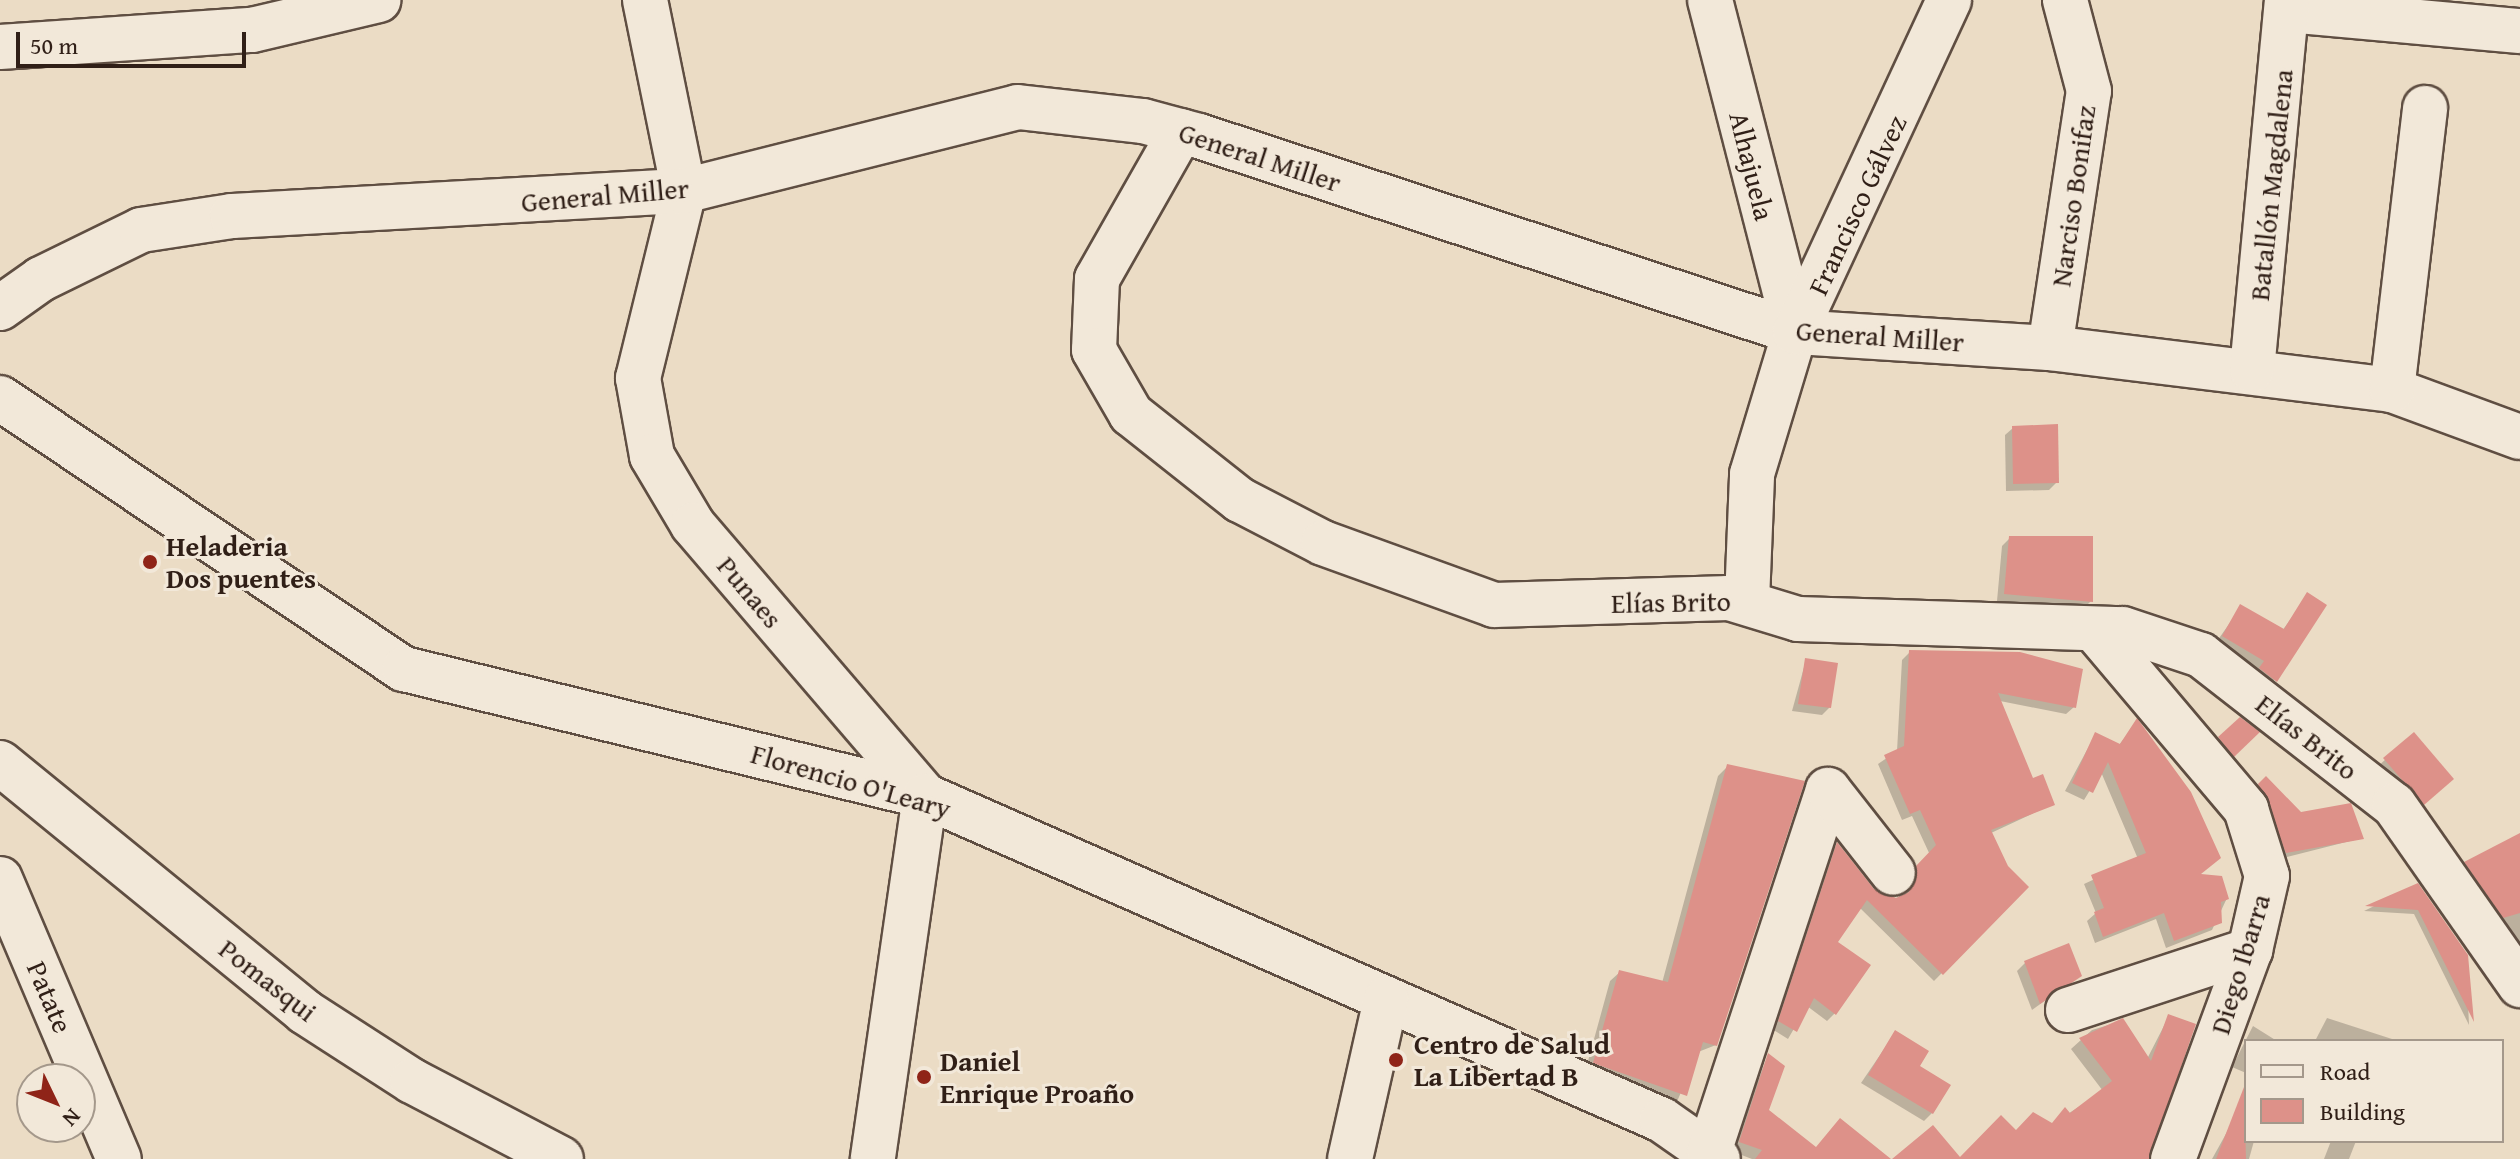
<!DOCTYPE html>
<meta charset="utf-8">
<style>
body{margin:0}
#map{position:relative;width:2520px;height:1159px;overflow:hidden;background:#ebdcc5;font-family:"Gentium Book Plus",serif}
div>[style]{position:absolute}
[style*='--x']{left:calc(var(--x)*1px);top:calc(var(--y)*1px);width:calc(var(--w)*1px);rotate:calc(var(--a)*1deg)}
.shadow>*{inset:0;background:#0003}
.building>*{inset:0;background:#dd9189}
.roads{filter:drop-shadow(2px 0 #5f4e42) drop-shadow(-2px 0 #5f4e42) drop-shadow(0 2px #5f4e42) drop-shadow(0 -2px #5f4e42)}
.minor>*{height:44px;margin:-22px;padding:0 22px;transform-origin:22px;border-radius:22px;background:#f2e8d9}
.dots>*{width:22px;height:22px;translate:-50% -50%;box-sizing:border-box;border:4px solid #f2e8d9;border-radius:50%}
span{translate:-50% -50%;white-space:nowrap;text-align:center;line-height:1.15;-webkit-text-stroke:6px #f2e8d9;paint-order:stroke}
.street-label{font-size:28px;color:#301f17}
.poi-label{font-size:28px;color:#301f17;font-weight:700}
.left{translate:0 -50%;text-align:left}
.legend{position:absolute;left:2244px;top:1039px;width:260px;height:104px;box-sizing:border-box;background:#f2e8d9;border:2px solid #a4988b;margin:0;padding:10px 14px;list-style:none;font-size:24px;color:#301f17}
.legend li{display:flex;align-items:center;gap:16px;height:40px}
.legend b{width:40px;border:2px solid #a4988b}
.north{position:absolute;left:16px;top:1063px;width:80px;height:80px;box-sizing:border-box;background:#f2e8d9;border:2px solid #a4988b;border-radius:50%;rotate:133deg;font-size:22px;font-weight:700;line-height:32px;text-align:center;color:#301f17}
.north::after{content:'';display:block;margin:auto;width:28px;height:36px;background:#8f2418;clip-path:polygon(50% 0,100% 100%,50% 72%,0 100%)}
.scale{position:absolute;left:16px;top:32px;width:230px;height:36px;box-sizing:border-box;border:4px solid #301f17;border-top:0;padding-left:10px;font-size:24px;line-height:28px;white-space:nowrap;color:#301f17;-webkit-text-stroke:6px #f2e8d9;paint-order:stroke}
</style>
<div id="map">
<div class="shadow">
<i style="clip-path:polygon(2013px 428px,2057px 482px,2049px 490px,2006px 491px,2005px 435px)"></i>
<i style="clip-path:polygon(2010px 538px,2091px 601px,2084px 608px,1997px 601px,2002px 546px)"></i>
<i style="clip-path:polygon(2308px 595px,2324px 606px,2268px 689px,2253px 677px,2258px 669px,2215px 644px,2241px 607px,2282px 631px)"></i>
<i style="clip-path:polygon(1910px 652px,2074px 707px,2066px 714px,2000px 701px,2032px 780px,2053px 804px,1991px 833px,2006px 867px,2026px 887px,1934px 981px,1860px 908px,1835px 943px,1835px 1013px,1827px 1021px,1807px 1006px,1788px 1039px,1772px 1029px,1830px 852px,1837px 845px,1873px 891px,1896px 900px,1930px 855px,1912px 816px,1902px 820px,1878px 764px,1897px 751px,1902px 660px)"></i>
<i style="clip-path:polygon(1806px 660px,1830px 707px,1822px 715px,1792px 711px)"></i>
<i style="clip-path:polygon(2240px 720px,2257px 733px,2230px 758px,2216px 742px)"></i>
<i style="clip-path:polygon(2137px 722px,2197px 876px,2227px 898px,2212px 930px,2166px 948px,2156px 919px,2095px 943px,2087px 921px,2096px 913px,2084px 884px,2138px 859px,2101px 772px,2084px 800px,2065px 791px,2095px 735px,2119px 745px)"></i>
<i style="clip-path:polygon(2413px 735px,2444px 786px,2416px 811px,2377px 767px)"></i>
<i style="clip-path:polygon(1728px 766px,1716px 1045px,1698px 1052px,1676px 1104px,1585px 1072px,1610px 981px,1620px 972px,1662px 983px,1718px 776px)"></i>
<i style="clip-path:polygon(2266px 778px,2300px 815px,2351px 805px,2362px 838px,2279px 859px,2251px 793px)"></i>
<i style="clip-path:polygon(2520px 835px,2520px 946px,2513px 948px,2504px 921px,2495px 924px,2458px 871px)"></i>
<i style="clip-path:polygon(2417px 885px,2466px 956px,2469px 1025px,2414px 914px,2364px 911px)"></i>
<i style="clip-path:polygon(2025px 963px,2079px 976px,2032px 1010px,2017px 971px)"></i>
<i style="clip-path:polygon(2169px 1016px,2149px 1159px,1961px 1159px,2051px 1125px,2103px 1091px,2071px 1049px,2092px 1030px,2122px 1021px,2147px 1059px)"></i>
<i style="clip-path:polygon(2327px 1018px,2392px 1039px,2315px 1041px)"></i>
<i style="clip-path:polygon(2253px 1026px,2277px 1041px,2246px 1041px,2246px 1073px,2232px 1067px)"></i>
<i style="clip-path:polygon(1895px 1033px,1917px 1067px,1932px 1113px,1924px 1121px,1861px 1083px)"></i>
<i style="clip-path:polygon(1768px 1055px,1767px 1111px,1815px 1149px,1888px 1159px,1752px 1159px,1731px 1151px)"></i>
<i style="clip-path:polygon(2232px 1123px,2254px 1141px,2249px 1159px,2212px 1159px)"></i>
<i style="clip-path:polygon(2331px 1141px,2356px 1141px,2349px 1159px,2324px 1159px)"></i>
</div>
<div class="building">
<i style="clip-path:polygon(2058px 424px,2059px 483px,2013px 484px,2012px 426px)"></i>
<i style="clip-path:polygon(2009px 536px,2093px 536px,2093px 602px,2004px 594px)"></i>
<i style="clip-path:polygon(2307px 592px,2327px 605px,2277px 682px,2259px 668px,2264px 661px,2222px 636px,2240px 604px,2284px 629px)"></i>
<i style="clip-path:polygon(1909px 650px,2020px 652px,2083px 669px,2076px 708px,1998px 693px,2033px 778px,2043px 774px,2055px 805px,1991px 830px,2008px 866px,2029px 887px,1943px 975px,1867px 900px,1838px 942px,1871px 965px,1836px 1015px,1814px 998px,1797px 1032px,1778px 1021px,1837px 842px,1874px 889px,1896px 898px,1909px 892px,1916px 866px,1936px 845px,1920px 810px,1910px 814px,1884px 755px,1904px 746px)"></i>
<i style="clip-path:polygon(1805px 658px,1838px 663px,1831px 708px,1798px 704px)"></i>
<i style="clip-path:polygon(2240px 717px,2260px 732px,2234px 757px,2218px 737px)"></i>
<i style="clip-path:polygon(2137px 718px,2191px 792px,2221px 858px,2201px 874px,2222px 876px,2229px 899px,2221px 902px,2222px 923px,2174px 941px,2164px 913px,2103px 937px,2094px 912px,2104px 908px,2091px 875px,2146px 853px,2108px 762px,2093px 793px,2072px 783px,2095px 732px,2120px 744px)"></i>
<i style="clip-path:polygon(2414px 732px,2454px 779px,2424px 805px,2383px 758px)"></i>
<i style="clip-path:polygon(1727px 764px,1805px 781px,1717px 1046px,1703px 1042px,1687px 1096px,1593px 1063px,1619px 970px,1668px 982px)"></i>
<i style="clip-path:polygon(2266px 776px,2301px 812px,2351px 803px,2364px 839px,2286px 853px,2258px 784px)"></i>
<i style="clip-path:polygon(2520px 833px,2520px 913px,2503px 918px,2464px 862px)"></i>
<i style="clip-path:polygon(2418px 883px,2468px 955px,2474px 1022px,2418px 910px,2365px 906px)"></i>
<i style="clip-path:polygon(2069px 943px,2082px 976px,2040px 1004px,2024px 961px)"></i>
<i style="clip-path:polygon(2168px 1014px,2196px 1024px,2149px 1159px,1892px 1159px,1933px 1125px,1960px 1157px,2001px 1115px,2016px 1130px,2033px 1112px,2052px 1123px,2065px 1107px,2070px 1113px,2112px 1081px,2079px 1038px,2123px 1018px,2151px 1061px)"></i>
<i style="clip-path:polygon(1895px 1030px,1929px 1051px,1920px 1066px,1951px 1085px,1933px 1114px,1868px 1075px)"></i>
<i style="clip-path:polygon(1768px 1053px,1785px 1066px,1769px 1110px,1816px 1147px,1840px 1118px,1891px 1159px,1755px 1159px,1762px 1150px,1739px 1142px)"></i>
<i style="clip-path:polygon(2244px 1087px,2246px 1159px,2216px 1159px)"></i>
</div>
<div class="roads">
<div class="minor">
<i style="--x:645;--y:0;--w:195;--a:78.5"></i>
<i style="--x:684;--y:191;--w:193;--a:103.8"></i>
<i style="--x:638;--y:378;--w:79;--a:79.8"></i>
<i style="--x:652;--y:456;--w:80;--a:59.3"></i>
<i style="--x:693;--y:525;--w:357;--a:49.4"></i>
<i style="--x:925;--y:796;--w:367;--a:98.2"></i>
<i style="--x:1710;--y:0;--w:343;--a:75.6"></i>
<i style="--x:2288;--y:10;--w:233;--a:5.2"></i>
<i style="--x:0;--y:47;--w:253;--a:-3.9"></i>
<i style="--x:252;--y:30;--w:130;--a:-13.3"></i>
<i style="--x:1181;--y:131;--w:170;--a:119.6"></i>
<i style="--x:1097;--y:279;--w:71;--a:92.4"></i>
<i style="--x:1094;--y:350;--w:74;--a:60"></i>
<i style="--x:1131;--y:414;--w:139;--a:38.3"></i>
<i style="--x:1240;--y:500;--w:93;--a:27.4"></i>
<i style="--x:1323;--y:543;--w:182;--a:19.9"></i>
<i style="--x:1494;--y:605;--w:235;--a:-1.7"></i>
<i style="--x:1729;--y:598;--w:72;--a:16.9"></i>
<i style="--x:1798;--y:619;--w:325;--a:1.8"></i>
<i style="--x:2123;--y:629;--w:82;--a:18.4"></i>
<i style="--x:2201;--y:655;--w:244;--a:37.9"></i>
<i style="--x:2394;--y:805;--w:220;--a:55"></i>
<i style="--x:0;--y:308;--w:50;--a:-35.3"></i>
<i style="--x:41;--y:279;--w:111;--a:-26.1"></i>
<i style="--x:141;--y:230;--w:92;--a:-8.7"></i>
<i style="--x:232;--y:216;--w:453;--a:-3.2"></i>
<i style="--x:684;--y:191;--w:344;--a:-14.1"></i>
<i style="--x:1018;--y:107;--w:126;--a:6.4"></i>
<i style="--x:1143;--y:121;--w:58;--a:15"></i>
<i style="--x:1199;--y:136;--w:627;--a:18.2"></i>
<i style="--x:1795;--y:332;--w:256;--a:3.6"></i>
<i style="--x:2050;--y:348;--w:345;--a:7"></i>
<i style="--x:2392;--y:390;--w:136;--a:20.2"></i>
<i style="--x:2050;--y:348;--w:260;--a:-81.4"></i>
<i style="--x:2089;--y:91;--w:94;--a:-104.8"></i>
<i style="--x:2252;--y:370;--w:372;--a:-84.6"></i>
<i style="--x:2392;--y:390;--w:284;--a:-83.3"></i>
<i style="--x:0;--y:398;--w:486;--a:33.9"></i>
<i style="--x:404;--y:669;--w:536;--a:13.7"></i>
<i style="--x:925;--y:796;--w:805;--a:23.73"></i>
<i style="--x:1662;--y:1120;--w:68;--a:34.9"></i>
<i style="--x:1747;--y:601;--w:127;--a:-87.7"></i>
<i style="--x:1752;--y:474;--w:148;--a:-73.2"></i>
<i style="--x:1795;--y:332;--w:366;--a:-65.1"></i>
<i style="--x:2094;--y:629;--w:236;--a:49.8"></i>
<i style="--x:2246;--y:809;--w:70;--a:72.6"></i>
<i style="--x:2267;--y:876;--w:76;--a:102.9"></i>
<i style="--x:2250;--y:950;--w:223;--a:110.2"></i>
<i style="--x:0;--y:763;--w:394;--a:39.2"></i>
<i style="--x:305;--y:1012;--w:127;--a:32.8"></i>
<i style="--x:412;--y:1081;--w:168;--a:27.6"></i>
<i style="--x:0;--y:879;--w:304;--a:67"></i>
<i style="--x:2068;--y:1010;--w:192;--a:-18.2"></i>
<i style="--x:1709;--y:1152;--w:381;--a:-71.8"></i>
<i style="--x:1828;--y:790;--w:105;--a:51.9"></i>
<i style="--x:1350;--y:1159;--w:164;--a:-77.3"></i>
</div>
</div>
<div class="dots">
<i style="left:150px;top:562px;background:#8f2418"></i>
<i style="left:1396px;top:1060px;background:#8f2418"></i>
<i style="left:924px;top:1077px;background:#8f2418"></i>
</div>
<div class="street-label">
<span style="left:1260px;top:157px;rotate:18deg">General Miller</span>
<span style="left:1752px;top:166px;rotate:76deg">Alhajuela</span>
<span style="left:2271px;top:185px;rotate:-84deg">Batallón Magdalena</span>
<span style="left:605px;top:195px;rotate:-5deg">General Miller</span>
<span style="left:2073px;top:196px;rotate:-82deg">Narciso Bonifaz</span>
<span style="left:1857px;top:205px;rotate:-65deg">Francisco Gálvez</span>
<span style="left:1880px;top:336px;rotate:4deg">General Miller</span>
<span style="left:750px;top:592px;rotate:50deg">Punaes</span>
<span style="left:1671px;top:602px;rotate:-1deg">Elías Brito</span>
<span style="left:2307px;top:737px;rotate:38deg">Elías Brito</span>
<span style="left:851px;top:781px;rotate:16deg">Florencio O'Leary</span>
<span style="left:2240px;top:964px;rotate:-73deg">Diego Ibarra</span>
<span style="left:268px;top:980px;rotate:38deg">Pomasqui</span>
<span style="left:50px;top:997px;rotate:67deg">Patate</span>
</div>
<div class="poi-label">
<span class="left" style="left:166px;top:562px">Heladeria<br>Dos puentes</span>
<span class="left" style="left:1414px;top:1060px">Centro de Salud<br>La Libertad B</span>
<span class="left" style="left:940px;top:1077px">Daniel<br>Enrique Proaño</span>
</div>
<ul class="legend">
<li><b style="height:10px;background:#f2e8d9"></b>Road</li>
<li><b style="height:22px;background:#dd9189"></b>Building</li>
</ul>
<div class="north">N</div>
<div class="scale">50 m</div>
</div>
